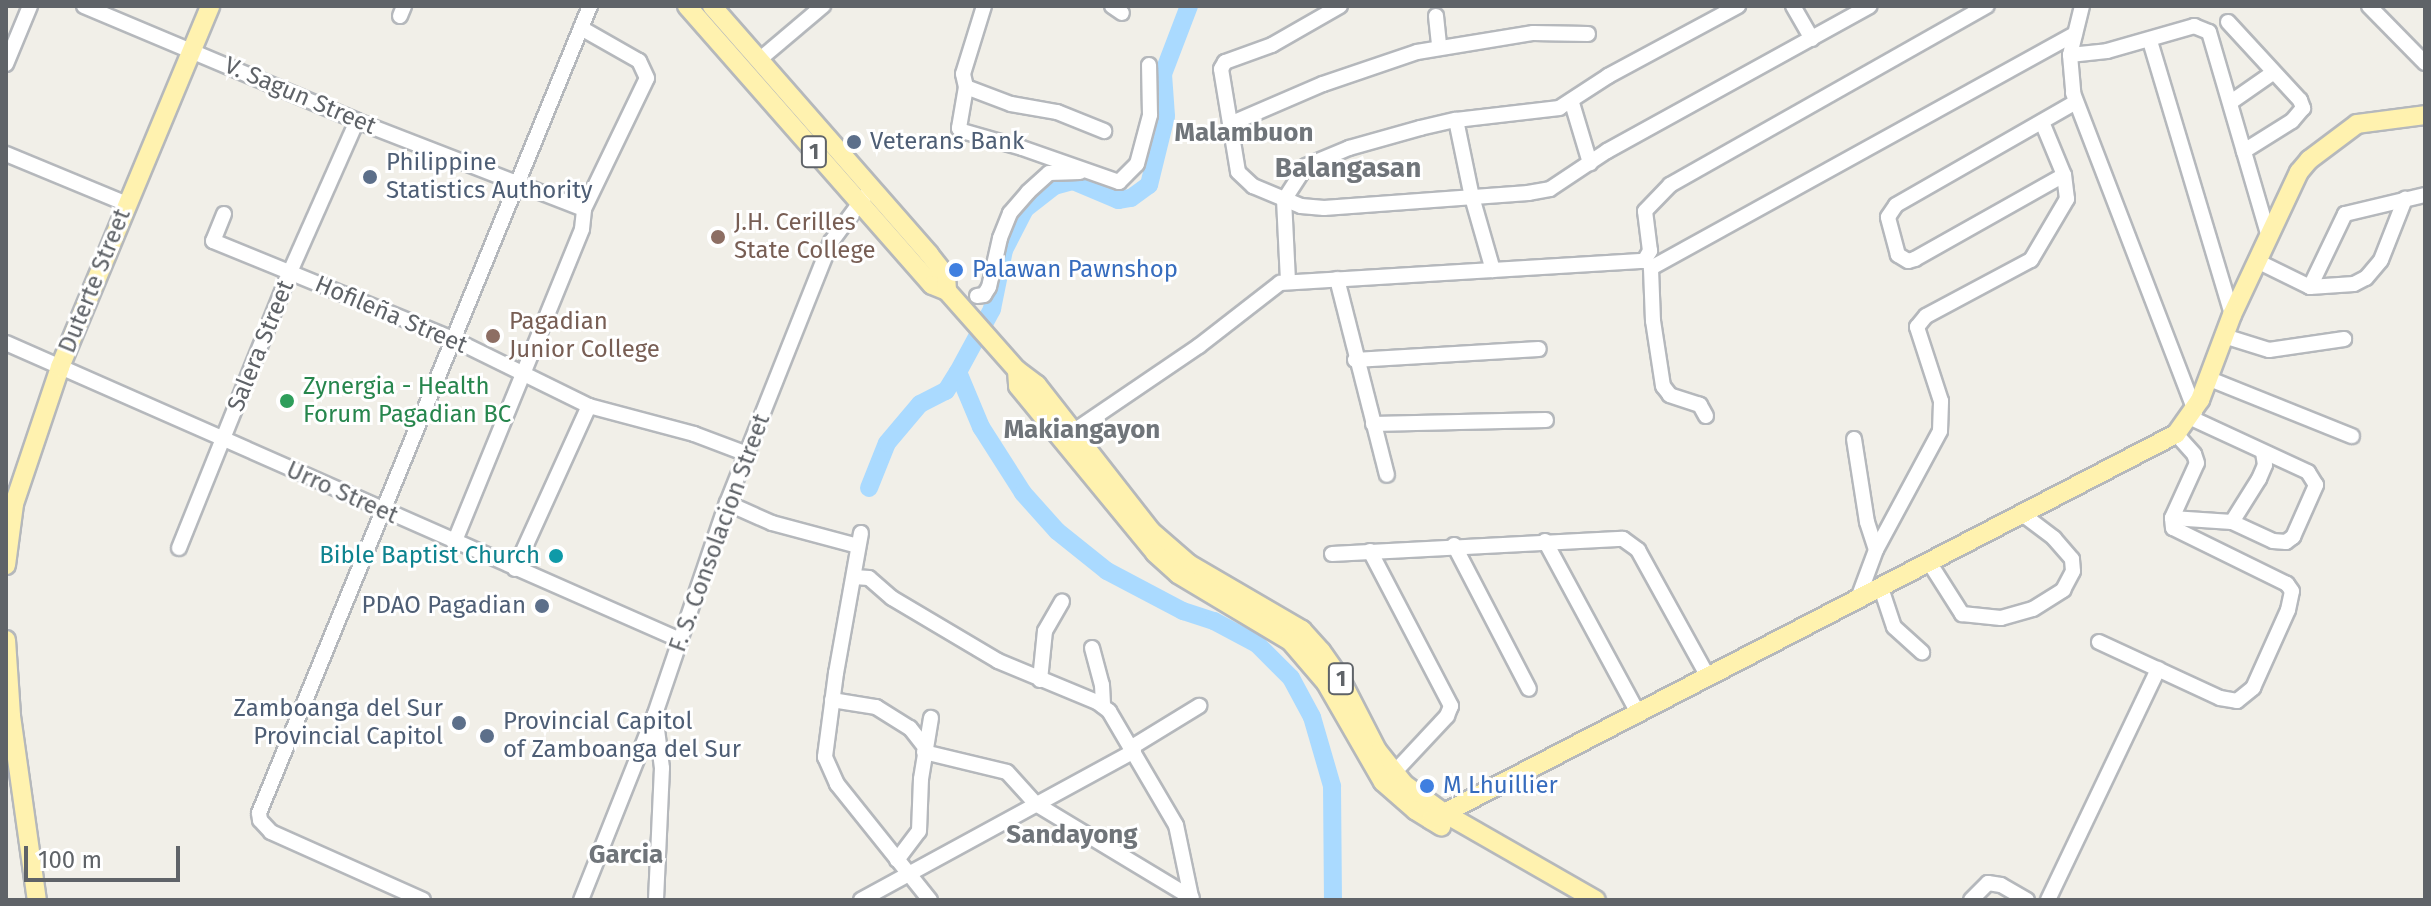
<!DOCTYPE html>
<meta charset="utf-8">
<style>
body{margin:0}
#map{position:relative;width:2431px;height:906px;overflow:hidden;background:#f1efe8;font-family:"Fira Sans",sans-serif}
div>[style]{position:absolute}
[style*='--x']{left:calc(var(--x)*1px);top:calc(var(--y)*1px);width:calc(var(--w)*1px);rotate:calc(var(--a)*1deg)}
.river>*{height:18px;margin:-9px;padding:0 9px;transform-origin:9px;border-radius:9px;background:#aadaff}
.roads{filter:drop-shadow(2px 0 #b5b8bc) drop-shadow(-2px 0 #b5b8bc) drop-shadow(0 2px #b5b8bc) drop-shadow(0 -2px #b5b8bc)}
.minor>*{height:14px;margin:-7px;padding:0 7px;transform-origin:7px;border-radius:7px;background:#fff}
.major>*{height:18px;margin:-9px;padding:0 9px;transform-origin:9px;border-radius:9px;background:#fff2af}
.dots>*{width:22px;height:22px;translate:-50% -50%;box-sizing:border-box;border:4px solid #fff;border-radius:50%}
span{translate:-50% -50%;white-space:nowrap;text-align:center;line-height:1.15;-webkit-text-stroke:6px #fff;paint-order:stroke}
.shield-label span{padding:2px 6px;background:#fff;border:2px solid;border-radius:6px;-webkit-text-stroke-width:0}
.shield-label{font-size:22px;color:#5f6368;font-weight:700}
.street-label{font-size:24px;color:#5f6368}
.service-label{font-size:24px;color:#4e5e75}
.left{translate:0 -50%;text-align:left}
.right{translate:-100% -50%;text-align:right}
.education-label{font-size:24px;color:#785e54}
.shop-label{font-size:24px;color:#366cbe}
.leisure-label{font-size:24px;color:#27864d}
.culture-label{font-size:24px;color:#0d838f}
.neighbourhood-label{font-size:26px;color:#70757a;font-weight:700}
.quarter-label{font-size:28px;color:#70757a;font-weight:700}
.frame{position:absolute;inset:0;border:8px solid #5f6368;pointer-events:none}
.scale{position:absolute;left:24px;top:846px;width:156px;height:36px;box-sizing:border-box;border:4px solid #5f6368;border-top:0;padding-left:10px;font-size:24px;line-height:28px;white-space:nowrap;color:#5f6368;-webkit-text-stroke:6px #fff;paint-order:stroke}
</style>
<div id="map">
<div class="river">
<i style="--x:958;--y:372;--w:60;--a:67.3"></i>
<i style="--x:981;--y:427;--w:78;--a:57.5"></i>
<i style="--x:1023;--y:493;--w:51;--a:48.2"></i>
<i style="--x:1057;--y:531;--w:64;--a:38.7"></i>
<i style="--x:1107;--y:571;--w:86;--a:27.8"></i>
<i style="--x:1183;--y:611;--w:33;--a:18"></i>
<i style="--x:1214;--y:621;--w:49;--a:28.1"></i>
<i style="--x:1257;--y:644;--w:48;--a:45"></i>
<i style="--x:1291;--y:678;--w:44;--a:61.7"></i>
<i style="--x:1312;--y:717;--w:72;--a:73.8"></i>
<i style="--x:1332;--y:786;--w:114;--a:89.5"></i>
<i style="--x:869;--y:488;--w:48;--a:-68.2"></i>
<i style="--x:887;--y:443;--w:51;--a:-49.8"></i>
<i style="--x:920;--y:404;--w:29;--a:-27"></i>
<i style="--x:946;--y:391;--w:22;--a:-58"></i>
<i style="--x:958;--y:372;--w:72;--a:-61.6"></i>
<i style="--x:992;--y:309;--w:60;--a:-78.5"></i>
<i style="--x:1004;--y:250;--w:46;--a:-62.9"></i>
<i style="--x:1025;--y:209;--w:37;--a:-38"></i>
<i style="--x:1054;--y:186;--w:20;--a:-15"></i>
<i style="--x:1073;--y:181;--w:49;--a:22.9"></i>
<i style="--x:1118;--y:200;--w:13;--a:-9"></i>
<i style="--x:1131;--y:198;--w:22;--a:-36"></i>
<i style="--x:1149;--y:185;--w:71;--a:-76.2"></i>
<i style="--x:1166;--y:116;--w:42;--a:-94.1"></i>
<i style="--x:1163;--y:74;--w:73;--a:-69.1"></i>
</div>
<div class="roads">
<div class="minor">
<i style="--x:84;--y:6;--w:296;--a:22.8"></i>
<i style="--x:357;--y:121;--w:243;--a:21.2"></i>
<i style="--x:984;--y:6;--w:71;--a:107.2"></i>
<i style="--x:963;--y:74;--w:13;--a:77"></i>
<i style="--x:966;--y:87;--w:42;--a:99.7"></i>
<i style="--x:959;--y:128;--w:4;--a:45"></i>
<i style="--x:962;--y:131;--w:62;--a:15.8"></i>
<i style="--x:1022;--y:148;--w:103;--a:19.3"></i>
<i style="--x:1119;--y:182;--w:25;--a:-45"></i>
<i style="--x:1137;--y:164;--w:51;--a:-75.1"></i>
<i style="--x:1150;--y:115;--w:50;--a:-91.1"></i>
<i style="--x:1112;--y:6;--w:12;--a:35"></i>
<i style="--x:1340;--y:6;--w:78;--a:150.2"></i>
<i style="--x:1272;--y:45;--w:50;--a:160.1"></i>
<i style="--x:1225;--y:62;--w:8;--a:120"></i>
<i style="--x:1221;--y:69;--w:104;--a:80.6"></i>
<i style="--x:1238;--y:172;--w:21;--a:43"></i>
<i style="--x:1253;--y:186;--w:52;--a:22.6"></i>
<i style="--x:1301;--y:206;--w:23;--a:5"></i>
<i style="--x:1324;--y:208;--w:205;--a:-4.2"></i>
<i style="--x:1528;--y:193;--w:22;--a:-10"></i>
<i style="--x:1550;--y:189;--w:69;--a:-33.7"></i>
<i style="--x:1607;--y:151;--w:300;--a:-28.9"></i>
<i style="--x:1793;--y:6;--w:38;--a:60"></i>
<i style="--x:2082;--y:6;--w:50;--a:103.8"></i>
<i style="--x:2070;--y:55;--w:38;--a:85"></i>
<i style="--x:2073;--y:93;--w:341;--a:69"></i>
<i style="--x:2369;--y:6;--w:80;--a:45.5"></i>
<i style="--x:400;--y:16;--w:11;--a:-68"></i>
<i style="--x:1436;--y:16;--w:31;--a:84"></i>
<i style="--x:2228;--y:22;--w:106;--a:47.3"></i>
<i style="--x:2300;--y:100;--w:9;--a:69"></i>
<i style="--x:2303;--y:108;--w:17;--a:130"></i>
<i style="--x:2292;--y:121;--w:57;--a:148"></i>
<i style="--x:2150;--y:41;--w:286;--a:73.3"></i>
<i style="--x:2070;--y:55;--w:37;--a:-6"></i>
<i style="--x:2107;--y:51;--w:91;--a:-16"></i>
<i style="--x:2194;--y:26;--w:16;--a:22"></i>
<i style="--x:2209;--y:32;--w:210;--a:73.7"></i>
<i style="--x:759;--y:60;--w:84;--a:-40.2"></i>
<i style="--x:6;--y:64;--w:63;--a:-67.5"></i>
<i style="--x:966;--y:87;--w:48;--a:20.7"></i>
<i style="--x:1011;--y:104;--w:47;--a:9.9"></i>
<i style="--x:1057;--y:112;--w:51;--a:22"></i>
<i style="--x:2231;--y:102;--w:52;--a:-34.9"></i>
<i style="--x:1572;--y:103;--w:63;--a:73.3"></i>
<i style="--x:1456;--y:120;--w:79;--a:78.3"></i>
<i style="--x:1472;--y:197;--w:76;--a:74"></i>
<i style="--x:2042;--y:122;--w:57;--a:67.5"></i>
<i style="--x:2064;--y:175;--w:171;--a:150.6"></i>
<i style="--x:1915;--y:259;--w:7;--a:164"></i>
<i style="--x:1908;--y:261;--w:12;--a:-149"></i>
<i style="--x:1898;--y:255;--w:39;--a:-105"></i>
<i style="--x:1888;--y:217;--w:14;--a:-56"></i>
<i style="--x:1896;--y:205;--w:207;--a:-29.8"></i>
<i style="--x:1230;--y:124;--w:101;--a:-23.3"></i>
<i style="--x:1323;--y:84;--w:99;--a:-18.8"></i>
<i style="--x:1417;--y:52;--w:118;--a:-9.3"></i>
<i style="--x:1533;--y:33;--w:55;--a:1"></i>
<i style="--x:6;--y:154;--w:131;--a:22.5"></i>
<i style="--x:224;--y:214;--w:29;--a:112"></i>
<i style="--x:213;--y:241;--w:259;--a:22.2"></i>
<i style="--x:453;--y:339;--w:152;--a:26.2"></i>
<i style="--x:589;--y:406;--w:109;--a:14.9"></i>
<i style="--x:694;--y:434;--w:57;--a:20.7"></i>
<i style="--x:2257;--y:261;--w:59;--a:26.1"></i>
<i style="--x:2310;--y:287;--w:44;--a:-3.9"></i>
<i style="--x:2354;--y:284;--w:13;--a:-27"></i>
<i style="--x:2366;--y:278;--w:23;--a:-50"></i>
<i style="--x:2381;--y:260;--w:66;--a:-68.5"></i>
<i style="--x:1337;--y:279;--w:202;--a:75.7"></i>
<i style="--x:1288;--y:281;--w:81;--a:-92.8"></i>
<i style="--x:1284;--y:200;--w:40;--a:-57.1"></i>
<i style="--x:1306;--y:166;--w:47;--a:-22.7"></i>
<i style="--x:1349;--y:148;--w:74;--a:-15.7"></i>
<i style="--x:1420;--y:128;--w:37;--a:-13"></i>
<i style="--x:1456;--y:120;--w:104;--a:-6.6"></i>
<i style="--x:1559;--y:108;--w:59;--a:-33.1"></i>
<i style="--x:1608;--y:76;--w:148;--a:-28.3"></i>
<i style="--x:2310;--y:287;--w:81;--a:-64.4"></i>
<i style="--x:2345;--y:214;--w:82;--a:-13.4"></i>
<i style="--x:977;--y:296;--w:7;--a:-8"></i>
<i style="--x:984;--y:295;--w:9;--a:-58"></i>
<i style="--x:989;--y:287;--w:50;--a:-77.3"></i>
<i style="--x:1000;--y:238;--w:27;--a:-68"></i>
<i style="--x:1010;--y:213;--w:28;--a:-49"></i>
<i style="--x:1028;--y:192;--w:28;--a:-42"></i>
<i style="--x:1049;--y:173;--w:31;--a:-2"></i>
<i style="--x:2224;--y:336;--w:47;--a:17.3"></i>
<i style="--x:2269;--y:350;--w:76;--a:-8.3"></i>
<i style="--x:6;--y:343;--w:737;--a:23.78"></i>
<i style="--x:1355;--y:360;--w:184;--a:-3.4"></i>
<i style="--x:2210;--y:379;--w:153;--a:21.9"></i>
<i style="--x:1706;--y:416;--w:13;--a:-119"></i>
<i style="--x:1700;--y:405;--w:32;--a:-162"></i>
<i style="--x:1670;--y:395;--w:11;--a:-128"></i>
<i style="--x:1663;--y:386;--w:66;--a:-98.7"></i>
<i style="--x:1653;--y:321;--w:53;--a:-92.2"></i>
<i style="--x:1651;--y:268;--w:484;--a:-28.9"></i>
<i style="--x:1373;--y:424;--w:173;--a:-1.3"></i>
<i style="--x:1065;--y:437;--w:162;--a:-34.2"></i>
<i style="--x:1199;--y:346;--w:103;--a:-37.9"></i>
<i style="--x:1280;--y:283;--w:365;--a:-3.5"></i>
<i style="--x:1644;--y:261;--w:12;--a:-59"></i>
<i style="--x:1650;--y:251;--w:40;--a:-97.1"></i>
<i style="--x:1645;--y:211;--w:36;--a:-46"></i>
<i style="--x:1670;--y:185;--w:364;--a:-29.5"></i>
<i style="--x:1854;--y:439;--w:84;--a:81.1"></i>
<i style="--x:1867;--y:522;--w:29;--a:72"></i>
<i style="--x:727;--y:503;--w:49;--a:24"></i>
<i style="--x:772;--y:523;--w:89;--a:15"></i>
<i style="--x:2172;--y:518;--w:60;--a:3.8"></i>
<i style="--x:2232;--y:522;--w:45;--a:24.9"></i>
<i style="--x:2273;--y:541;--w:13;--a:4"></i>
<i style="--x:2286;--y:542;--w:9;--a:-36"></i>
<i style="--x:2293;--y:537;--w:57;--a:-66.1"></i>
<i style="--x:2316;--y:485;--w:15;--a:-122"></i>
<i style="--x:2308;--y:472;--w:129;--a:-155.2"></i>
<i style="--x:2232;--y:522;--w:51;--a:-57.9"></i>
<i style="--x:2259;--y:479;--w:15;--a:-67"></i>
<i style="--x:2265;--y:465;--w:12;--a:-99"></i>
<i style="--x:861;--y:533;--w:142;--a:100.1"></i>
<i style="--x:836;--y:673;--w:85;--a:97.5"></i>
<i style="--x:825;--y:757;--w:30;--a:66"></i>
<i style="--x:837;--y:784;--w:149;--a:51.3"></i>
<i style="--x:1545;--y:541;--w:196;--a:61.6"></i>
<i style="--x:454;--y:543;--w:339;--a:-67.8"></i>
<i style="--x:582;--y:229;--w:20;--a:-84"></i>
<i style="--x:584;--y:209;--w:145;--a:-64.3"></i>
<i style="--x:647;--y:78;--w:19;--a:-115"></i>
<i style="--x:639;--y:61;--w:67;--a:-150.4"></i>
<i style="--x:1454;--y:545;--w:162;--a:62.5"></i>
<i style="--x:179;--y:548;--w:297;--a:-68.1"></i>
<i style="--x:290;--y:272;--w:165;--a:-66.1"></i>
<i style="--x:1370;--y:551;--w:175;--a:62.4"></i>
<i style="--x:1451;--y:706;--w:11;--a:112"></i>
<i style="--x:1447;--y:716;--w:83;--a:133.1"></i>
<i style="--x:1332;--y:554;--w:291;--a:-3"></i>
<i style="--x:1623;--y:539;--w:19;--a:36"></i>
<i style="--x:1638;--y:550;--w:145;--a:61.1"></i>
<i style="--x:1929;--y:562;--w:62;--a:57.6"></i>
<i style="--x:1962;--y:614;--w:39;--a:6"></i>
<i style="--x:2001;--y:618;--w:33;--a:-16"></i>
<i style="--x:2033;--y:609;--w:36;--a:-32"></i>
<i style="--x:2063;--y:590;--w:21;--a:-62"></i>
<i style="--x:2073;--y:571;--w:12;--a:-95"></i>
<i style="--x:2072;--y:559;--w:28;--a:-131"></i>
<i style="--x:2054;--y:538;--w:40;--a:-143"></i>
<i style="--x:515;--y:569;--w:179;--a:-65.6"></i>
<i style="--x:854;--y:577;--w:15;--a:4"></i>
<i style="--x:869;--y:578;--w:30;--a:41"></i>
<i style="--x:892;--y:598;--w:123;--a:30.7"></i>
<i style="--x:998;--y:661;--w:107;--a:22.5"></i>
<i style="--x:1097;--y:702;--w:15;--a:37"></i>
<i style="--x:1109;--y:711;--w:132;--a:59.6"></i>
<i style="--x:1176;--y:825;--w:74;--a:78.2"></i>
<i style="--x:1881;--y:588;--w:41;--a:71.6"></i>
<i style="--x:1894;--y:627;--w:38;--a:42"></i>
<i style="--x:1857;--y:601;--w:54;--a:-69.6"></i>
<i style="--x:1876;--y:550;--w:135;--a:-61.7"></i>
<i style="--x:1940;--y:431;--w:30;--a:-88"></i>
<i style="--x:1941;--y:401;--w:78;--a:-108"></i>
<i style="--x:1917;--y:327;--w:14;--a:-51"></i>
<i style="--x:1926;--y:316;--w:119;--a:-28.1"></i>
<i style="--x:2031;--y:260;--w:71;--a:-59.5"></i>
<i style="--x:2067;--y:199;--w:24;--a:-97"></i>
<i style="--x:2099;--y:642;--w:133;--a:24.8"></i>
<i style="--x:2220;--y:698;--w:17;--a:10"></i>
<i style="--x:2237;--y:701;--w:21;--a:-39"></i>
<i style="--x:2253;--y:688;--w:85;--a:-65.8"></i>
<i style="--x:2288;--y:610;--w:19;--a:-78"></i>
<i style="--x:2292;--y:591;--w:9;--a:-126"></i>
<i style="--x:2287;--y:584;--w:127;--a:-153.8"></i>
<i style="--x:2173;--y:528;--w:10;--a:-96"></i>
<i style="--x:2172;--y:518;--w:60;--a:-65.6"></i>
<i style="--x:2197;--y:463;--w:9;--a:-108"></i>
<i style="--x:2194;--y:454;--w:27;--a:-132"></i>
<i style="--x:1092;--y:648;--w:38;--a:75"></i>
<i style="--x:1102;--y:685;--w:21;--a:87"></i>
<i style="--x:1040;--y:680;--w:49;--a:-84.2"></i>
<i style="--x:1045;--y:631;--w:34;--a:-60"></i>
<i style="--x:832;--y:700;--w:45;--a:9"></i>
<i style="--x:876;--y:707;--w:40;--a:32"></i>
<i style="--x:910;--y:728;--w:24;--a:52"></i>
<i style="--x:1132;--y:747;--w:79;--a:-31.5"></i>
<i style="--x:924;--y:752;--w:85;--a:13.5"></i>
<i style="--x:1007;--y:772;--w:43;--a:47.8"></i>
<i style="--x:1036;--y:804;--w:182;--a:31.1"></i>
<i style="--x:897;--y:860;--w:36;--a:-53"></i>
<i style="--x:919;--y:831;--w:52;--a:-87.8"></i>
<i style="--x:921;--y:779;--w:62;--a:-80.7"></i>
<i style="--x:423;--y:900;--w:167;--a:-155.9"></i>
<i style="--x:271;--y:832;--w:16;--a:-133"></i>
<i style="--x:260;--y:820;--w:7;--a:-98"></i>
<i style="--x:259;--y:813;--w:872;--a:-67.7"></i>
<i style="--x:581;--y:900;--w:200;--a:-68.3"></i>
<i style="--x:656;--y:900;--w:132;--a:-87.4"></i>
<i style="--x:662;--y:768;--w:54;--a:-97.4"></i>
<i style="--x:655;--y:714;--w:223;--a:-71.2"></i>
<i style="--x:727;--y:503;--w:281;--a:-68.3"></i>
<i style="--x:831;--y:242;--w:57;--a:-53.5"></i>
<i style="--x:861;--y:900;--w:311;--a:-28.6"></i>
<i style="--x:1971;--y:900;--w:24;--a:-45"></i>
<i style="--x:1988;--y:883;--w:13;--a:9"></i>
<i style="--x:2001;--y:885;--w:30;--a:30"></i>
<i style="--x:2048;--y:900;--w:256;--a:-64.5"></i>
</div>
<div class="major">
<i style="--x:687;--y:6;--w:371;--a:48.7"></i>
<i style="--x:932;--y:285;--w:16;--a:22"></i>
<i style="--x:947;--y:291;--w:106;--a:48.5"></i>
<i style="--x:1017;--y:370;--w:25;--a:37"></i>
<i style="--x:1037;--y:385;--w:185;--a:52"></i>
<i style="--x:1151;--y:531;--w:50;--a:41"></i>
<i style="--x:1189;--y:564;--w:131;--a:30.3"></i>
<i style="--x:1302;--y:630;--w:28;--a:48"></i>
<i style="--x:1321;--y:651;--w:33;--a:55"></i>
<i style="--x:1340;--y:678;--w:81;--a:62.8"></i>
<i style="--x:1377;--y:750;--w:43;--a:51.5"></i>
<i style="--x:1404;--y:784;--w:49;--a:35.9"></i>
<i style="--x:1444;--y:813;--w:175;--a:29.8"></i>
<i style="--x:712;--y:6;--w:330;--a:48.8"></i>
<i style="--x:929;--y:254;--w:28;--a:52"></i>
<i style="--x:946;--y:276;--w:15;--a:86"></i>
<i style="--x:1017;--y:370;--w:16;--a:86"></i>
<i style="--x:1018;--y:386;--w:216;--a:50.6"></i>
<i style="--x:1155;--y:553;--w:31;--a:42"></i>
<i style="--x:1178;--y:574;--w:131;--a:30.9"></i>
<i style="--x:1290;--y:641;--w:55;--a:49.4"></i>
<i style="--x:1326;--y:683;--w:114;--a:60.1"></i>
<i style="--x:1383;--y:782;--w:43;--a:41.2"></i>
<i style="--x:1415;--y:810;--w:31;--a:32"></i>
<i style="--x:6;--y:565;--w:62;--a:-82.5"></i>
<i style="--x:14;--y:504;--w:145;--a:-71.4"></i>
<i style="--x:60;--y:367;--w:391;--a:-67.4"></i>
<i style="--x:6;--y:640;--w:76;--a:86.2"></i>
<i style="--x:11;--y:716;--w:186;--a:82"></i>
<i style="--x:1431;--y:820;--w:839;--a:-27.39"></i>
<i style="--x:2176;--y:434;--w:42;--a:-54.8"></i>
<i style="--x:2200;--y:400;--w:91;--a:-69.4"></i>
<i style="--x:2232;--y:315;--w:158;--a:-64.9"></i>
<i style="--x:2299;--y:172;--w:16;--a:-50"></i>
<i style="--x:2309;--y:160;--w:60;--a:-36.9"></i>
<i style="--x:2357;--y:124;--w:69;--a:-7.5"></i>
</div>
</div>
<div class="dots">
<i style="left:854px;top:142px;background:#5c6f8a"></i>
<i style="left:370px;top:177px;background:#5c6f8a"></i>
<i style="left:718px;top:237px;background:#8d6e63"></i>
<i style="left:956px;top:270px;background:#3f7fe0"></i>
<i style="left:493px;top:336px;background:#8d6e63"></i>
<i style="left:287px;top:401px;background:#2e9e5b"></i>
<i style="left:556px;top:556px;background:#0f9aa8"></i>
<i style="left:542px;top:606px;background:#5c6f8a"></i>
<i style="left:459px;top:723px;background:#5c6f8a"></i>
<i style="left:487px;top:736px;background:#5c6f8a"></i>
<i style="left:1427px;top:786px;background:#3f7fe0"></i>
</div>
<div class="shield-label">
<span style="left:814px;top:152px">1</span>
<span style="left:1341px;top:679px">1</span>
</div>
<div class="street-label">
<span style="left:300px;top:96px;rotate:23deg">V. Sagun Street</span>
<span style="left:95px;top:281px;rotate:-68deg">Duterte Street</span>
<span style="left:391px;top:315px;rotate:23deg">Hofileña Street</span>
<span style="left:261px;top:346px;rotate:-68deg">Salera Street</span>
<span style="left:342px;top:493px;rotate:24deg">Urro Street</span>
<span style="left:720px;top:533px;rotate:-70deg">F. S. Consolacion Street</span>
</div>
<div class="service-label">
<span class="left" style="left:870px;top:142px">Veterans Bank</span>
<span class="left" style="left:386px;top:177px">Philippine<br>Statistics Authority</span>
<span class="right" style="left:526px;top:606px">PDAO Pagadian</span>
<span class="right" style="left:443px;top:723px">Zamboanga del Sur<br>Provincial Capitol</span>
<span class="left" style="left:503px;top:736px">Provincial Capitol<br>of Zamboanga del Sur</span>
</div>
<div class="education-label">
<span class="left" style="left:734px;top:237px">J.H. Cerilles<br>State College</span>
<span class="left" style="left:509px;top:336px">Pagadian<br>Junior College</span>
</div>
<div class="shop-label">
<span class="left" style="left:972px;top:270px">Palawan Pawnshop</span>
<span class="left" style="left:1443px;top:786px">M Lhuillier</span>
</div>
<div class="leisure-label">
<span class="left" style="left:303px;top:401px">Zynergia - Health<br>Forum Pagadian BC</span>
</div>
<div class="culture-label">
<span class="right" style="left:540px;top:556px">Bible Baptist Church</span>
</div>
<div class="neighbourhood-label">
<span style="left:1244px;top:133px">Malambuon</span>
<span style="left:1082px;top:430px">Makiangayon</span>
<span style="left:1072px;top:835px">Sandayong</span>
<span style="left:626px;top:855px">Garcia</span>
</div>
<div class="quarter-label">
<span style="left:1348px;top:168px">Balangasan</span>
</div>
<div class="frame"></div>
<div class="scale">100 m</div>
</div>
